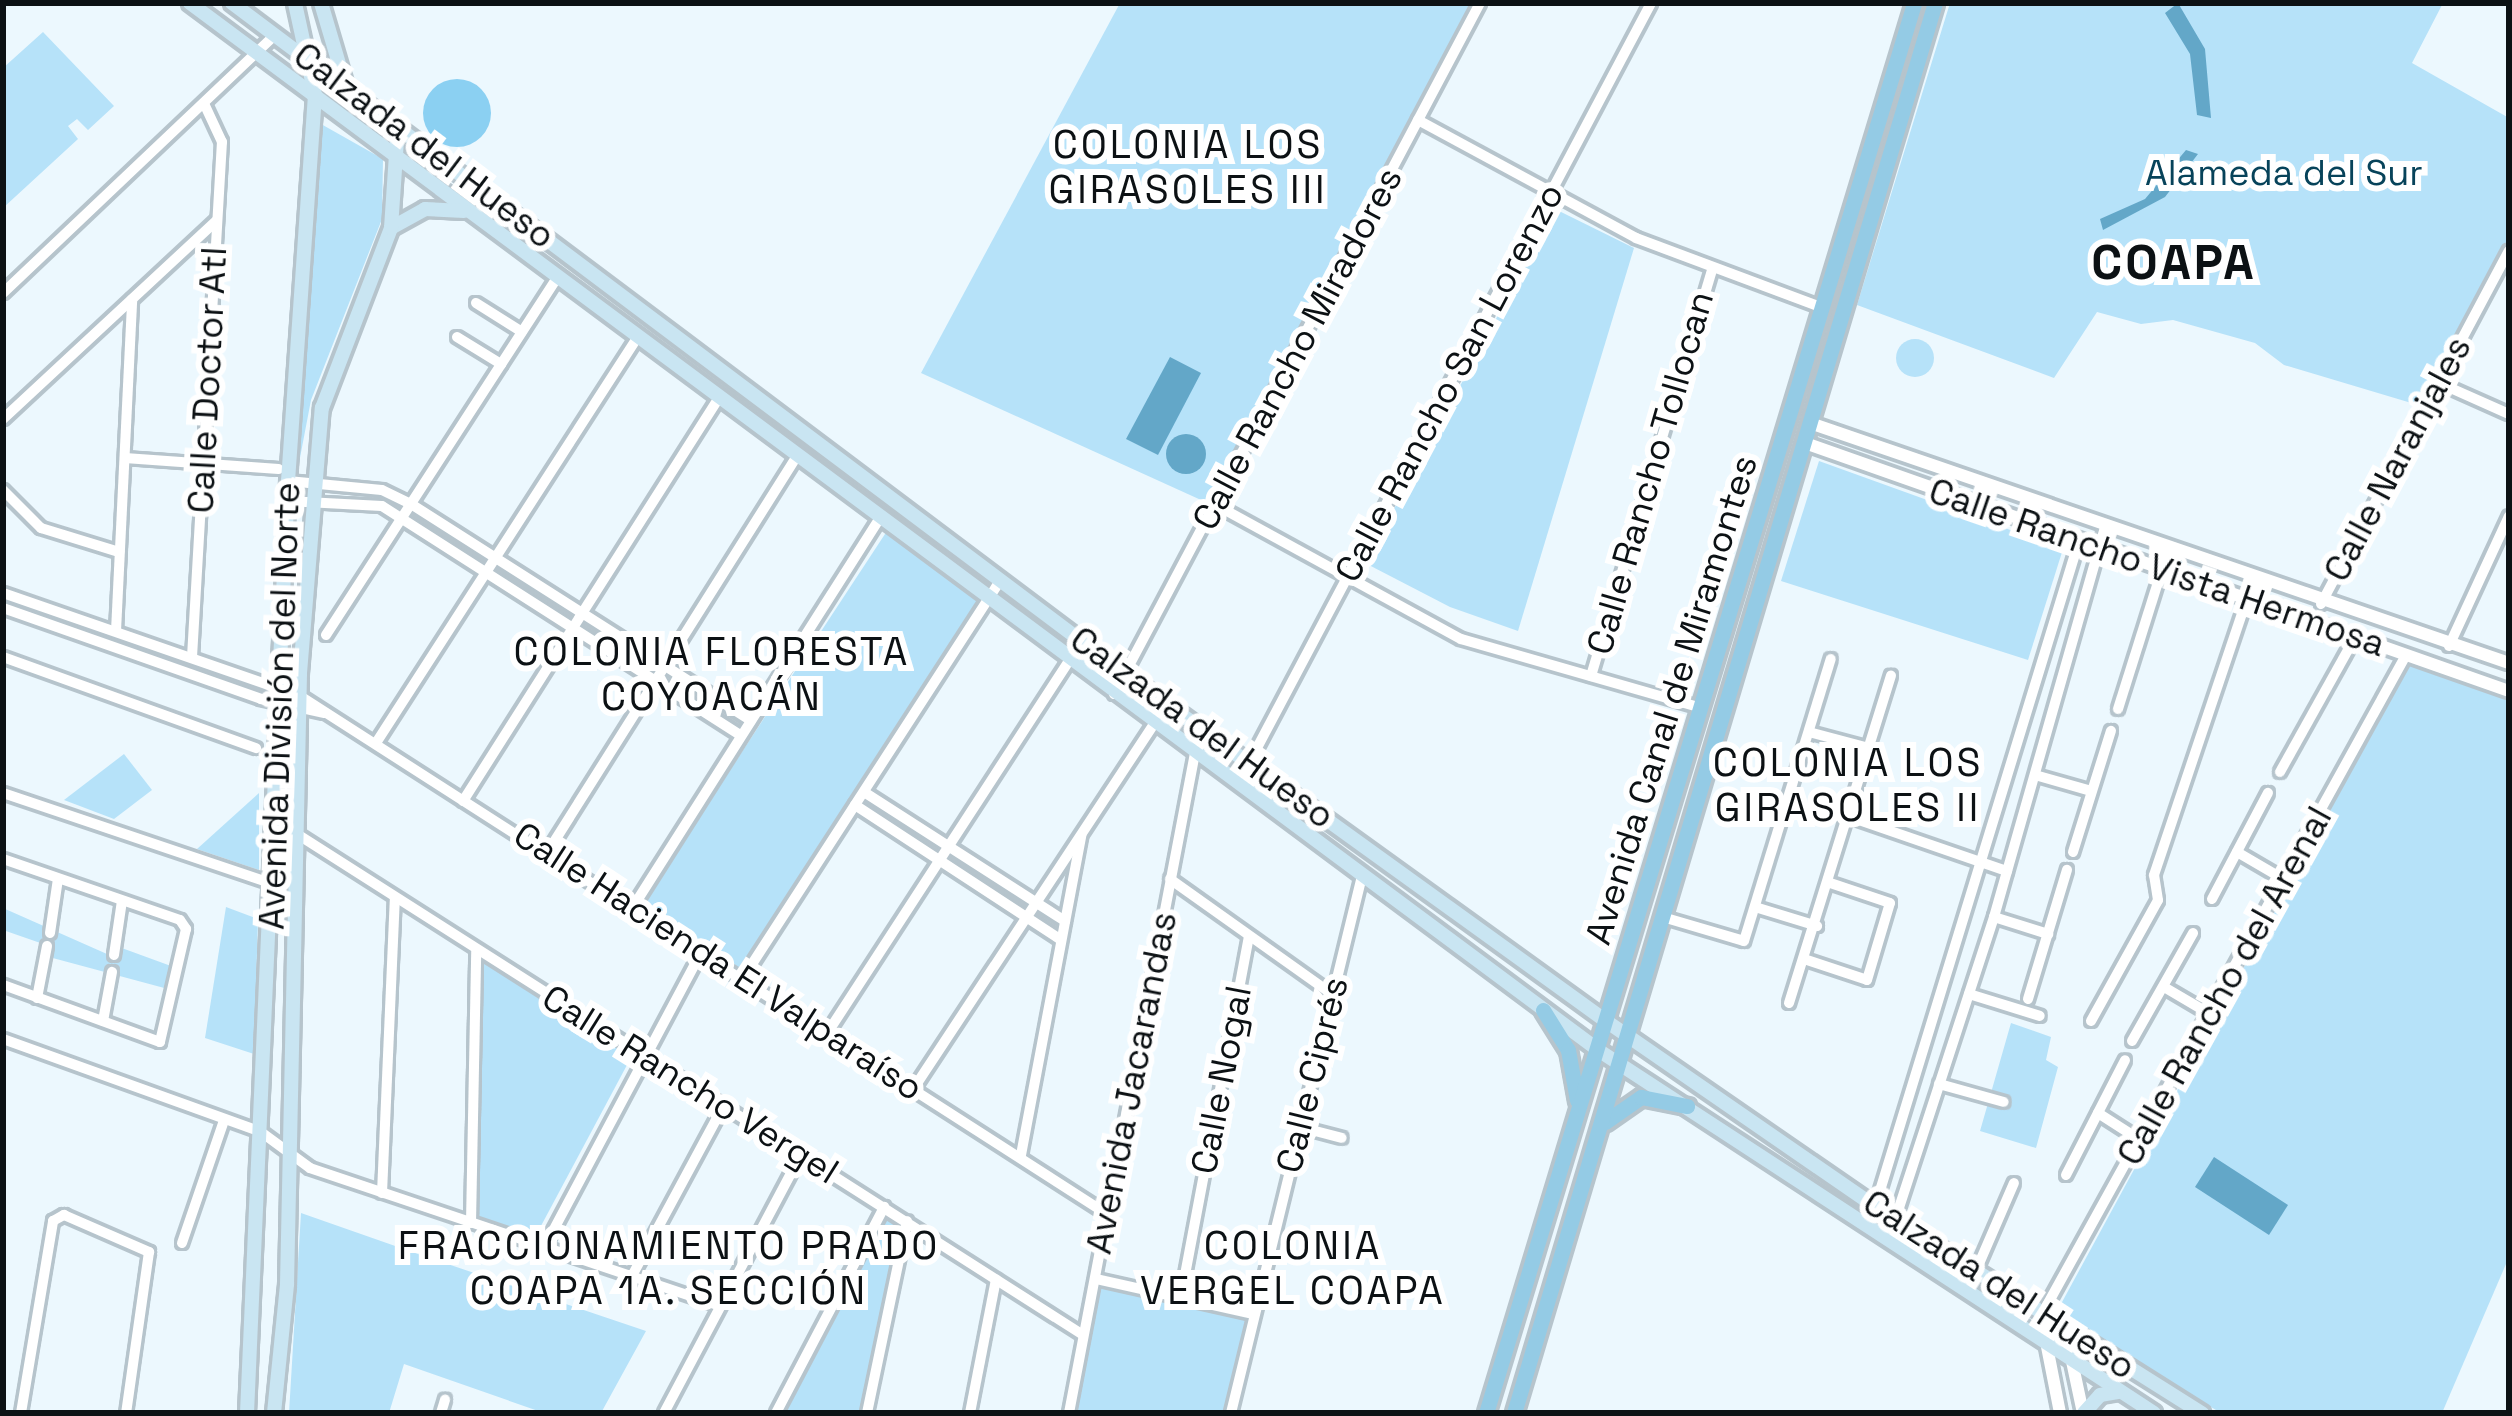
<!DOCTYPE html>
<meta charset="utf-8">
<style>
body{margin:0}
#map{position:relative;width:2512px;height:1416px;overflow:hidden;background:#ecf8fe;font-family:"Space Grotesk",sans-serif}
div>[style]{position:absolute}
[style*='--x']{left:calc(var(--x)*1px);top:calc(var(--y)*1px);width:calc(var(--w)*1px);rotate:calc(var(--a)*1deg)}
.green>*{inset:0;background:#b6e2f9}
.round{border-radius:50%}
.forest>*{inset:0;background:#8bd0f2}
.water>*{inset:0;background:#63a7c8}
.roads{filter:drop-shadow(3px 0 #b6c4cc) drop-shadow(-3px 0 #b6c4cc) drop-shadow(0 3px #b6c4cc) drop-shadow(0 -3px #b6c4cc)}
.minor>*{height:10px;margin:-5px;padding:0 5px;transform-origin:5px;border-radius:5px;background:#fff}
.tertiary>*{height:12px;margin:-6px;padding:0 6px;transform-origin:6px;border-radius:6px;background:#fff}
.secondary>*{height:14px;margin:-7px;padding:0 7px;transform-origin:7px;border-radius:7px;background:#c9e5f2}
.primary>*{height:15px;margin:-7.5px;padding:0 7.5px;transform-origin:7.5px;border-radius:7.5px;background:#94cbe5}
span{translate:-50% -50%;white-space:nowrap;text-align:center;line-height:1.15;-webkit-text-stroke:12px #fff;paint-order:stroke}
.street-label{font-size:36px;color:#0c1114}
.park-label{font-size:36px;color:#07435a}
.neighbourhood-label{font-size:39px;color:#0c1114;letter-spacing:3px}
.district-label{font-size:48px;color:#0c1114;font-weight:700;letter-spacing:3px}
.frame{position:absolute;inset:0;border:6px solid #0c1114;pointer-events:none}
</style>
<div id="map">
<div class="green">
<i style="clip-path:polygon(1120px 3px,1475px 3px,1212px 505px,921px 373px)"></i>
<i style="clip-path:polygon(1950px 3px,2443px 3px,2412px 63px,2509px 118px,2509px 238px,2418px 405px,2284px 365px,2255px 343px,2173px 320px,2141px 324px,2097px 312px,2054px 378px,1857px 305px)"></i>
<i style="clip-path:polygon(43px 32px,114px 106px,88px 130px,77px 119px,68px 126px,78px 139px,3px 208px,3px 68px)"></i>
<i style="clip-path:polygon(321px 124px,383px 159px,382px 219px,311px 400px,299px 463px)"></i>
<i style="clip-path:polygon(1555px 209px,1634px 248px,1518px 631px,1450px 607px,1365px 563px)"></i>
<i class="round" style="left:1896px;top:339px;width:38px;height:38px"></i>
<i style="clip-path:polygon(1819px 461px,2063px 549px,2028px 660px,1781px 581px)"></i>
<i style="clip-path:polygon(887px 531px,982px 605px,742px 971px,640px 907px)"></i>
<i style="clip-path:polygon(2411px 660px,2509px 695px,2509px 1257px,2442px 1413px,2221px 1413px,2055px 1315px)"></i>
<i style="clip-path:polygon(124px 754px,152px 790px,114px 819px,64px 800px)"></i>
<i style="clip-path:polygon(259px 793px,259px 870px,197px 849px)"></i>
<i style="clip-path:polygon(226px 907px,258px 919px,254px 1054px,205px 1038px)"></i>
<i style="clip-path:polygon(3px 908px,116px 958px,119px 947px,171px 966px,168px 989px,49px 957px,49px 946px,3px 930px)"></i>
<i style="clip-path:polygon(479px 960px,635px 1050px,534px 1239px,476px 1217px)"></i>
<i style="clip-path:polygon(2011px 1023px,2051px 1037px,2046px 1060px,2058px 1067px,2036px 1148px,1980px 1131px)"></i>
<i style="clip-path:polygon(301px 1213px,418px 1254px,646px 1331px,601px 1413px,544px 1413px,404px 1364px,389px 1413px,289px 1413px)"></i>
<i style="clip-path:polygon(883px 1214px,905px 1226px,864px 1413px,779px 1413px)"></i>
<i style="clip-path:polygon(1095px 1284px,1246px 1320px,1224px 1413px,1070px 1413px)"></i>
</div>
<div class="forest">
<i class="round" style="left:423px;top:79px;width:68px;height:68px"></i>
</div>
<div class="water">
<i style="clip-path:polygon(2178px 3px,2205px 49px,2211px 118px,2197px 115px,2190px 54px,2165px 13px)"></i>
<i style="clip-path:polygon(2186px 150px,2198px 154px,2165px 197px,2103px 230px,2100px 219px,2145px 199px)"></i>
<i style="clip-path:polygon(1170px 357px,1201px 373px,1158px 455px,1126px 439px)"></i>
<i class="round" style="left:1166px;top:434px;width:40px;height:40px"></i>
<i style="clip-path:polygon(2214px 1157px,2288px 1205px,2269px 1235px,2195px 1187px)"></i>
</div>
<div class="roads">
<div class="minor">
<i style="--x:1418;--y:120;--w:248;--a:28.4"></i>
<i style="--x:1636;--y:238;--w:197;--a:20.5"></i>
<i style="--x:3;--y:293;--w:375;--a:-43.5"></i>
<i style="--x:476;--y:303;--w:54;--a:32.2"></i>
<i style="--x:457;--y:337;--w:52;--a:31.5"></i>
<i style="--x:2437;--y:382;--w:79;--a:24"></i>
<i style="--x:3;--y:419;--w:292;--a:-42.9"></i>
<i style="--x:125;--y:458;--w:154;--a:4.1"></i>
<i style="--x:288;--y:481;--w:94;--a:5.5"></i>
<i style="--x:382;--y:490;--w:32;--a:26"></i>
<i style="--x:411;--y:504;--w:403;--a:32.5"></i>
<i style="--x:3;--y:490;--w:54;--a:45"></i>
<i style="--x:41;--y:528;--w:82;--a:17.1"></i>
<i style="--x:287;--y:501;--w:95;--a:3"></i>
<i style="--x:382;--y:506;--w:426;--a:32.6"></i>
<i style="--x:1216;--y:505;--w:279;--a:28.7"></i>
<i style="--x:1461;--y:639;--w:250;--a:16"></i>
<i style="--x:3;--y:593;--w:314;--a:19.1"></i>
<i style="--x:300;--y:696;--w:959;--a:32.7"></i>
<i style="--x:2321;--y:604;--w:400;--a:-62"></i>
<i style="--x:3;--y:608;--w:274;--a:19.4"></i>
<i style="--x:261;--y:699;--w:65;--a:12.5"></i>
<i style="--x:116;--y:631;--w:332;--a:-87.2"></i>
<i style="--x:326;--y:635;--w:423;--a:-57.1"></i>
<i style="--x:2449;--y:646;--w:143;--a:-65.2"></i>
<i style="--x:3;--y:657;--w:269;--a:19.8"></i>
<i style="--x:192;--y:657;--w:516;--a:-86.67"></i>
<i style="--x:222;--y:142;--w:40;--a:-115"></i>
<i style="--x:1591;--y:676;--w:425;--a:-73.4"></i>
<i style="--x:1114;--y:694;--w:782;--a:-62.09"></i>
<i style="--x:2118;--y:709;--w:167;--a:-72.5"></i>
<i style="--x:1809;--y:732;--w:62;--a:14.9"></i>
<i style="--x:376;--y:743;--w:482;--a:-57.2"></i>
<i style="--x:1249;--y:763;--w:860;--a:-62.12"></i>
<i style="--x:2280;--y:772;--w:154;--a:-60.9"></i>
<i style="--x:2035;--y:775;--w:58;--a:15.9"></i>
<i style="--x:864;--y:792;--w:239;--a:32.7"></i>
<i style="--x:3;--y:793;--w:285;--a:18.6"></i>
<i style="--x:463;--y:801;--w:477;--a:-57.6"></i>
<i style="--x:855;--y:805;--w:246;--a:33.2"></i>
<i style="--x:1850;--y:817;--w:166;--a:19"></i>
<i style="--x:297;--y:834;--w:932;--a:32.51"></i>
<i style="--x:2073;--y:852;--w:127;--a:-72.6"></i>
<i style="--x:2237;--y:852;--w:56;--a:30.3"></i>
<i style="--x:547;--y:853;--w:471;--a:-57.8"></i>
<i style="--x:3;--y:859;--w:187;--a:19"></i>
<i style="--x:180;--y:920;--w:11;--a:56"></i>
<i style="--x:186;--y:929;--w:116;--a:103"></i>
<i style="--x:160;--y:1042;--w:167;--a:-160"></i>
<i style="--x:1170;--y:879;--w:200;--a:35.4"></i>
<i style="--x:2212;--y:899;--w:120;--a:-62.2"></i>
<i style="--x:633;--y:907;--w:461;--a:-57.6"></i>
<i style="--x:1755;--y:907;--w:65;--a:17"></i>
<i style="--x:1994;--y:917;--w:57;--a:17.5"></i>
<i style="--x:1666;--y:918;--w:81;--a:16.4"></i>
<i style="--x:1744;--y:941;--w:295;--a:-72.9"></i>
<i style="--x:50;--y:933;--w:55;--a:-81.6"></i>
<i style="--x:114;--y:955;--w:55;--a:-81.6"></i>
<i style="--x:1804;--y:959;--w:66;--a:18.4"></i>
<i style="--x:1867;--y:980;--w:80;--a:-73.4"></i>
<i style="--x:1890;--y:903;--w:63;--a:-161.6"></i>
<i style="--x:743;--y:978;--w:475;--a:-57.1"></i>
<i style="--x:2164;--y:987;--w:53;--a:30.4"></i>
<i style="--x:1969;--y:994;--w:74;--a:17.2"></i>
<i style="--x:37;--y:998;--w:53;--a:-79.1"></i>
<i style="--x:2028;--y:999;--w:135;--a:-73.2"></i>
<i style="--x:1789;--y:1003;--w:343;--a:-72.7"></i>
<i style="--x:103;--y:1021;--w:50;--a:-79.6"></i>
<i style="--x:2091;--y:1021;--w:138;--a:-61"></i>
<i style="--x:2158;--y:900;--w:25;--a:-99"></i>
<i style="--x:2154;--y:875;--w:292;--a:-71.4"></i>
<i style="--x:828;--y:1032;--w:442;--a:-57"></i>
<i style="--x:3;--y:1039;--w:274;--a:19.8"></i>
<i style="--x:261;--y:1132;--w:61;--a:36.3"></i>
<i style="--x:310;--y:1168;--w:432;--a:18.6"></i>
<i style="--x:2132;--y:1041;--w:124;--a:-60.5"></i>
<i style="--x:1939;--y:1084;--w:67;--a:15.5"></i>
<i style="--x:914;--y:1088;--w:438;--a:-56.6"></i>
<i style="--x:2098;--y:1113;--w:50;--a:32.7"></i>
<i style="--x:1300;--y:1127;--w:43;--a:14.7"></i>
<i style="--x:1021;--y:1155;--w:325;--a:-79.3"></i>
<i style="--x:2066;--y:1175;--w:129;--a:-62.8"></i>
<i style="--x:382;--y:1193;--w:294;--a:-87.5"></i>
<i style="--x:1875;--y:1207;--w:697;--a:-72.97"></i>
<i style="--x:1895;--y:1220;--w:319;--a:-71.9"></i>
<i style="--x:1994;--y:917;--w:405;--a:-74.1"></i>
<i style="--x:471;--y:1223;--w:271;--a:-88.9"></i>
<i style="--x:182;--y:1243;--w:130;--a:-71.1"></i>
<i style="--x:545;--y:1246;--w:333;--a:-62"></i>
<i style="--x:1975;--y:1273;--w:98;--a:-66.6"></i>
<i style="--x:633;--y:1274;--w:192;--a:-61.7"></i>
<i style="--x:1096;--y:1279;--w:161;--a:12.6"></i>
<i style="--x:1181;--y:1296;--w:366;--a:-79.3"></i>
<i style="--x:2041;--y:1316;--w:755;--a:-61.09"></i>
<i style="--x:21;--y:1413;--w:195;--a:-80.5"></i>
<i style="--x:53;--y:1221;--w:13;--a:-29"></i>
<i style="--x:64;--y:1215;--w:93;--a:23.5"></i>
<i style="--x:149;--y:1252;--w:163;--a:98.1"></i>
<i style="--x:441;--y:1413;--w:14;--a:-73"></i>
<i style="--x:664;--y:1413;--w:293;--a:-62.1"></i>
<i style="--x:776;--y:1413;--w:233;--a:-62.3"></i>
<i style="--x:867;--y:1413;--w:196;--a:-78.2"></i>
<i style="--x:970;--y:1413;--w:136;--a:-79"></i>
<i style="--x:1069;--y:1413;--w:672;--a:-79.19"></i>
<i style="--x:1231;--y:1413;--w:553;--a:-76.29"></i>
</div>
<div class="tertiary">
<i style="--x:1810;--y:423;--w:739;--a:18.95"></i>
<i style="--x:1805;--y:443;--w:746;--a:19.41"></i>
<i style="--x:2041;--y:1316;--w:99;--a:78.9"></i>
<i style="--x:2066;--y:1333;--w:82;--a:78"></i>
</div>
<div class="secondary">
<i style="--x:190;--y:3;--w:1755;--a:36.63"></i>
<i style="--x:1598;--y:1050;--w:664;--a:33.14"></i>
<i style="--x:232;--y:3;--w:1117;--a:36.92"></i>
<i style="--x:1125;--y:674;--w:593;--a:35.81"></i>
<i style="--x:1606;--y:1021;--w:351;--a:34.6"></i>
<i style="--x:1895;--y:1220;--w:363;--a:32.2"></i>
<i style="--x:321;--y:3;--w:84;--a:73.5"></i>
<i style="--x:391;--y:228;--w:39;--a:-29"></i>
<i style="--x:425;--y:209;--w:39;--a:3"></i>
<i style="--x:247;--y:1413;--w:933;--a:-87.48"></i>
<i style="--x:288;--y:481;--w:387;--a:-86"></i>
<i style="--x:315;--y:95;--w:94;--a:-102.3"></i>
<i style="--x:274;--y:1413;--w:130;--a:-84.2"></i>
<i style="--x:287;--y:1284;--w:611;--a:-88.78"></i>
<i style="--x:300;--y:673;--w:266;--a:-85.3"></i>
<i style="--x:322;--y:408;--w:193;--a:-69"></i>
<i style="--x:391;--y:228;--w:103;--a:-86.1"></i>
<i style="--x:2084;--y:1413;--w:24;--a:-48"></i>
<i style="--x:2100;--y:1395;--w:18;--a:-9"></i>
</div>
<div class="primary">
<i style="--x:1543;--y:1010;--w:47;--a:58"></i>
<i style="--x:1568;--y:1050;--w:51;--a:79.8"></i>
<i style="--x:1605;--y:1122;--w:44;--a:-34.8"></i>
<i style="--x:1641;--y:1097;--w:47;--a:11.1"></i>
<i style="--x:1486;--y:1413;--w:1474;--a:-73.11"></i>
<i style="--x:1514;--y:1413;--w:1472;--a:-73.38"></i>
</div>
</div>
<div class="street-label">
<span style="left:424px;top:146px;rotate:37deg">Calzada del Hueso</span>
<span style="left:1298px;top:349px;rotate:-62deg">Calle Rancho Miradores</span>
<span style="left:208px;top:380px;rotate:-87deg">Calle Doctor Atl</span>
<span style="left:1450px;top:383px;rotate:-62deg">Calle Rancho San Lorenzo</span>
<span style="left:2398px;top:459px;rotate:-62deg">Calle Naranjales</span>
<span style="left:1651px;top:473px;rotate:-74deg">Calle Rancho Tollocan</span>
<span style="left:2157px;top:568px;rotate:19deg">Calle Rancho Vista Hermosa</span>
<span style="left:1672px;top:700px;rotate:-73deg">Avenida Canal de Miramontes</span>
<span style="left:280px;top:706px;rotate:-88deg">Avenida División del Norte</span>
<span style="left:1202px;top:728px;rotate:36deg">Calzada del Hueso</span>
<span style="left:718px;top:962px;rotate:33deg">Calle Hacienda El Valparaíso</span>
<span style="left:2225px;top:986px;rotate:-61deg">Calle Rancho del Arenal</span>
<span style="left:1313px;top:1075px;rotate:-76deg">Calle Ciprés</span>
<span style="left:1222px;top:1080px;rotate:-79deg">Calle Nogal</span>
<span style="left:1132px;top:1083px;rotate:-79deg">Avenida Jacarandas</span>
<span style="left:690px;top:1085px;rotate:32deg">Calle Rancho Vergel</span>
<span style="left:1999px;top:1285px;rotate:33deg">Calzada del Hueso</span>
</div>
<div class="park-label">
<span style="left:2284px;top:174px">Alameda del Sur</span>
</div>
<div class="neighbourhood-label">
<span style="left:1188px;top:168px">COLONIA LOS<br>GIRASOLES III</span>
<span style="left:712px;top:675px">COLONIA FLORESTA<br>COYOACÁN</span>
<span style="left:1848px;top:786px">COLONIA LOS<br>GIRASOLES II</span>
<span style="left:669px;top:1269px">FRACCIONAMIENTO PRADO<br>COAPA 1A. SECCIÓN</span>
<span style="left:1293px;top:1269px">COLONIA<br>VERGEL COAPA</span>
</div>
<div class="district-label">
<span style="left:2174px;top:263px">COAPA</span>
</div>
<div class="frame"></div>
</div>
